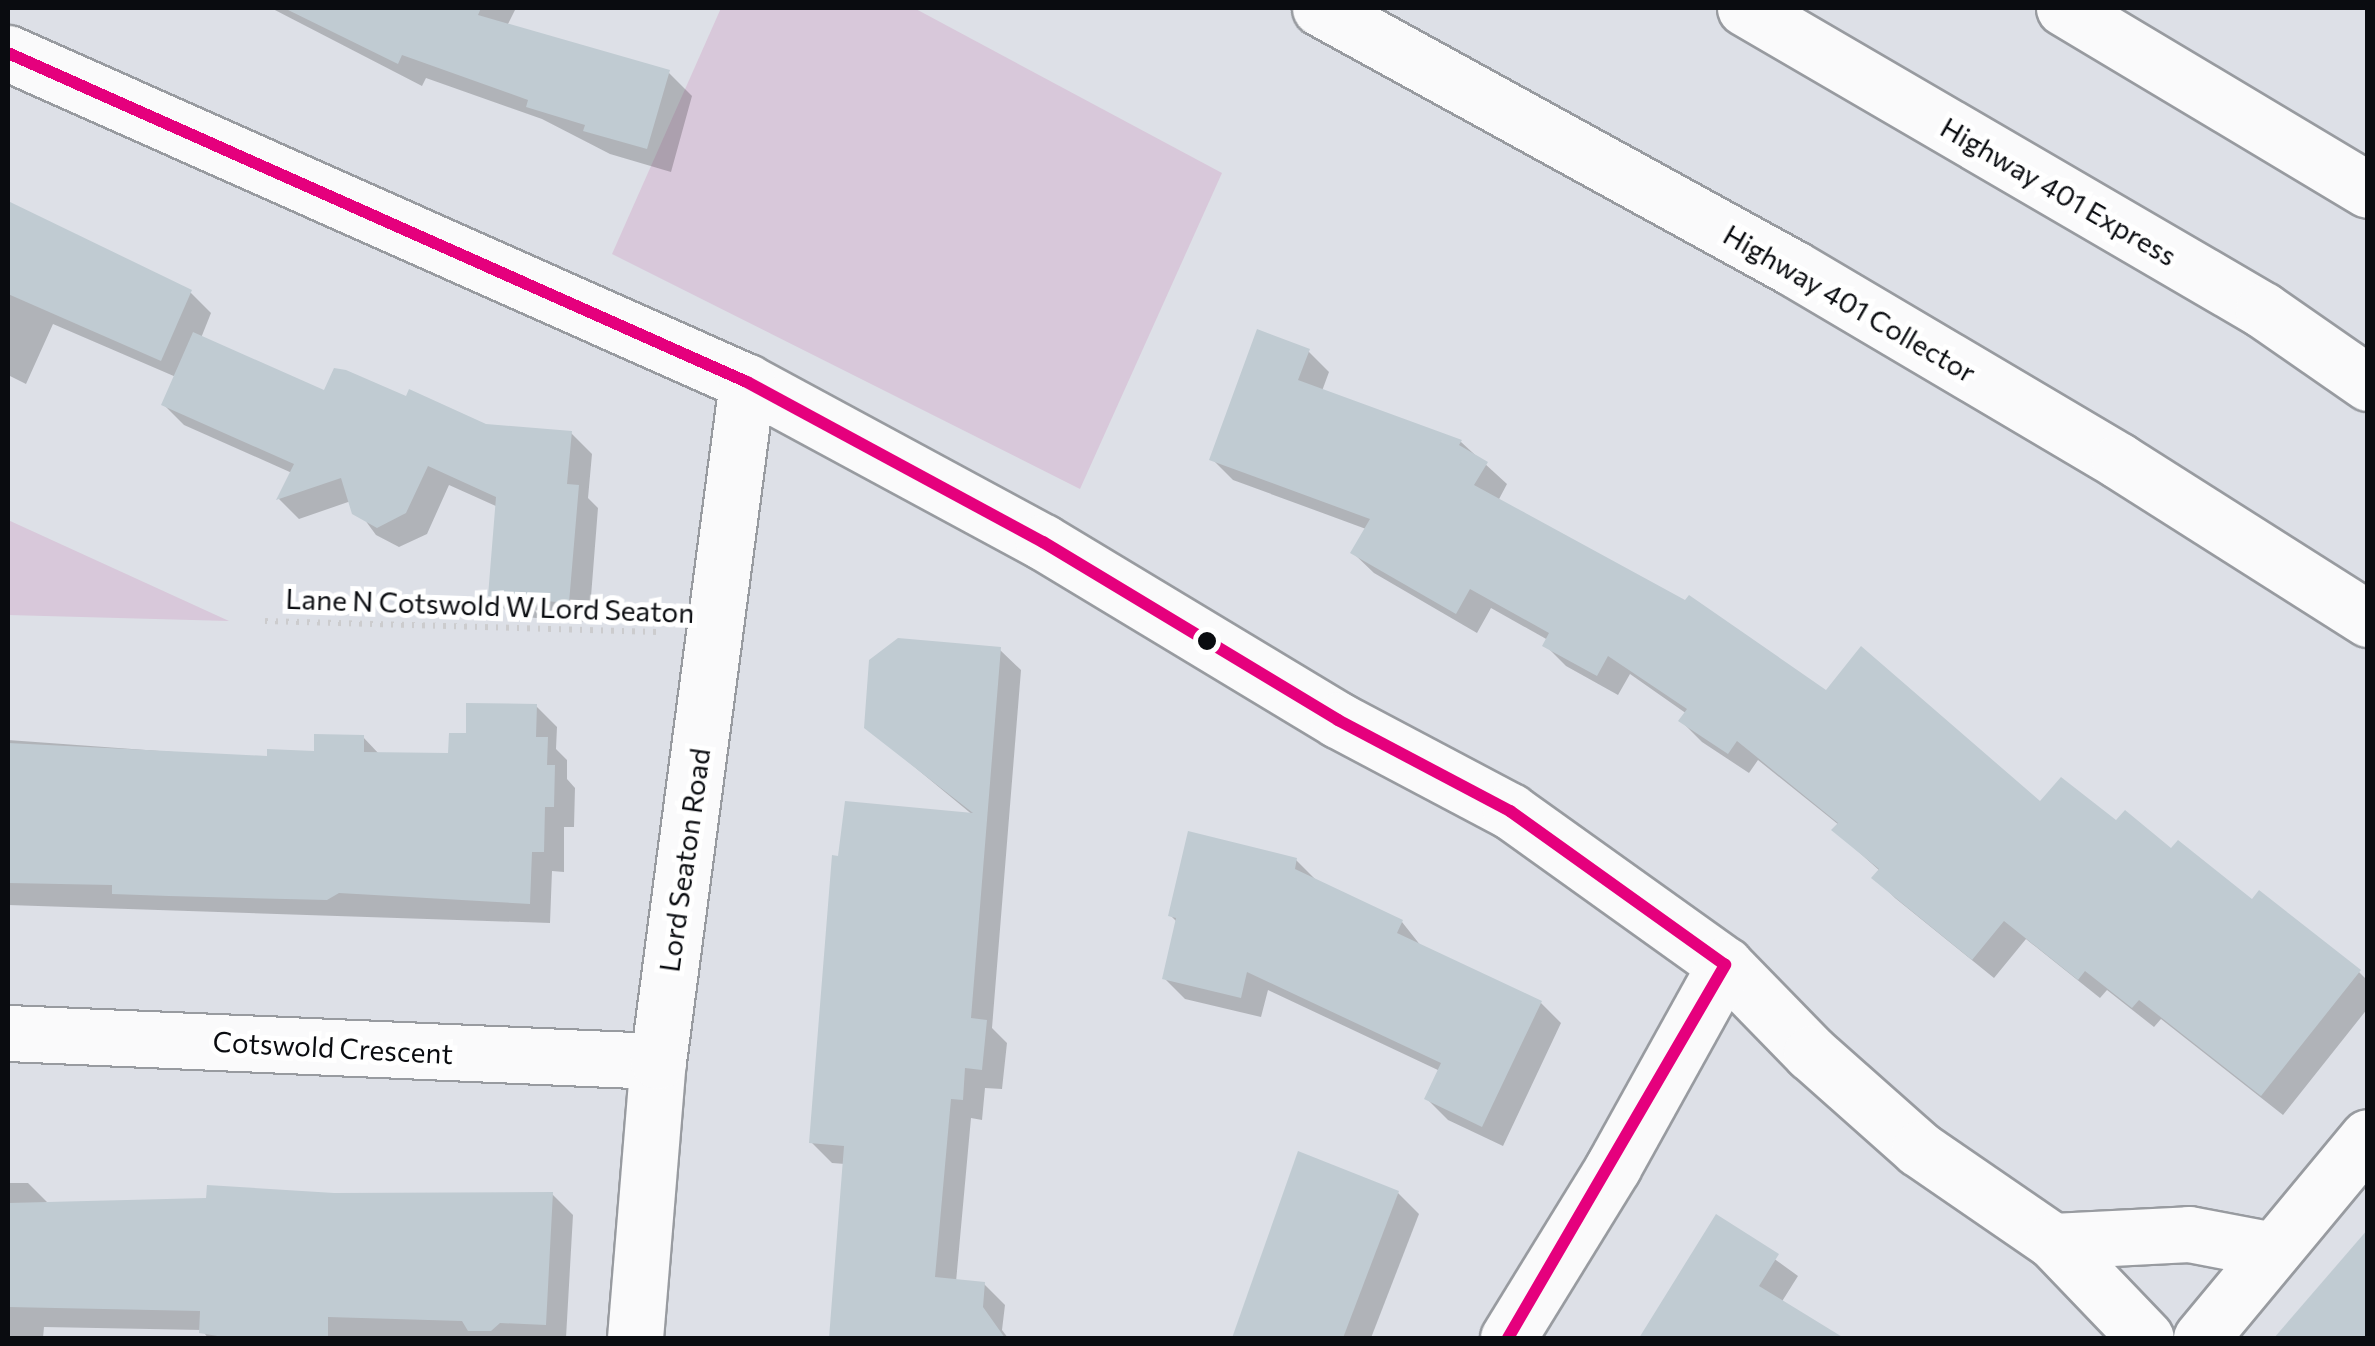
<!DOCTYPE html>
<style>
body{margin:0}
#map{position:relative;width:2375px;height:1346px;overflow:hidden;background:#dde0e7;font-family:Commissioner,sans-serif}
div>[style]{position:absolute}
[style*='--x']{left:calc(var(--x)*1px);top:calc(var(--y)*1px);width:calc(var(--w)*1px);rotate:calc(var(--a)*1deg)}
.green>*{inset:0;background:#d8c8da}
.shadow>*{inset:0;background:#0003}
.building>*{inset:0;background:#c0cbd2}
.path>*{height:6px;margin-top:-3px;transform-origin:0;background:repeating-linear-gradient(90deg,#ccccce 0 2.5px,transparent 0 10.5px)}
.roads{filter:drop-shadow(2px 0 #989ba0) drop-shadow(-2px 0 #989ba0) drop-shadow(0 2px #989ba0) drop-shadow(0 -2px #989ba0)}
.minor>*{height:55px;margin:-27.5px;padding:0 27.5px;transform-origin:27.5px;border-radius:27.5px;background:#fafafb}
.highway>*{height:55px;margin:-27.5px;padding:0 27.5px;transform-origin:27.5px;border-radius:27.5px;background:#fafafb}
.bus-1>*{height:12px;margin:-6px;padding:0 6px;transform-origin:6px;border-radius:6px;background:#e5007d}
.dots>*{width:28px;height:28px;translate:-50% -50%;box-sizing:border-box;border:5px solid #fff;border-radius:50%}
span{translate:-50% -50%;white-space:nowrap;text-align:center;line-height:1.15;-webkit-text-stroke:10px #fff;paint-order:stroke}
.street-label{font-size:28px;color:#0a0c10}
.frame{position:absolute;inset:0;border:10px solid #0a0c10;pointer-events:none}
</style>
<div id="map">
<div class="green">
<i style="clip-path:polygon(721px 8px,914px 8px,1222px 173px,1080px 489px,612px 254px)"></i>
<i style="clip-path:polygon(8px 520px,229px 621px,8px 615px)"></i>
</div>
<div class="shadow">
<i style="clip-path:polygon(271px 8px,516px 8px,507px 26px,668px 72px,692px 96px,671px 172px,610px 154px,542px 119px,426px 78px,422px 86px)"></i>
<i style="clip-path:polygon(8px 204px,191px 293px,211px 313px,201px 338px,325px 393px,407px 400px,485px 426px,571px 433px,592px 454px,588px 498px,598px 508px,589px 622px,511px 616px,491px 596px,498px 507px,449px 485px,427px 534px,399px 547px,376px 535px,351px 501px,299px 519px,279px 499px,292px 473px,184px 425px,164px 405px,176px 377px,53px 324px,26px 384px,8px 375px)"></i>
<i style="clip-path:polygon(1308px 351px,1329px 372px,1322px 391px,1461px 442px,1507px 484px,1498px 501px,1827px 693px,2041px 805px,2117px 824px,2172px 851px,2359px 972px,2368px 981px,2368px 1008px,2283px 1115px,2161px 1019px,2154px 1027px,2107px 990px,2100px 998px,2026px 939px,1994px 978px,1895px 898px,1875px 878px,1880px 871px,1834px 830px,1839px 825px,1758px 760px,1749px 773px,1702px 742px,1681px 721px,1687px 714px,1630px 674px,1618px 695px,1566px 666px,1545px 645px,1548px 640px,1491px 608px,1477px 633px,1374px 573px,1353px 553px,1366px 529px,1233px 480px,1212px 459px)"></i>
<i style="clip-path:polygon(1000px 650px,1021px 670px,992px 1028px,1007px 1043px,1002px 1089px,985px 1088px,982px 1120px,971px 1118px,956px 1282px,984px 1284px,1005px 1305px,1002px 1330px,1008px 1338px,830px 1338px,845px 1164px,832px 1163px,811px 1142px,974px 816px,866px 727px)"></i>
<i style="clip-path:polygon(536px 706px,557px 727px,556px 749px,567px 760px,567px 779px,575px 788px,574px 827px,564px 827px,564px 872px,552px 871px,550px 923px,8px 905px,8px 740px,269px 759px,316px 753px,363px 737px,380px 755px,451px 756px,469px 736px)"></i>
<i style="clip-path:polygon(1296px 860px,1317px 881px,1402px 922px,1421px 946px,1541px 1003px,1561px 1023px,1503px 1146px,1448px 1120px,1427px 1099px,1440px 1071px,1268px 990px,1261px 1017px,1185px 999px,1164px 978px,1178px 923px,1170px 915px)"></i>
<i style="clip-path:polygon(1300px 1155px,1398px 1193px,1419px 1214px,1371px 1338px,1237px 1338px)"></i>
<i style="clip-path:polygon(8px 1183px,28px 1183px,50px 1205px,552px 1194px,573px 1215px,566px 1338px,208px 1338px,202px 1330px,44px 1327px,43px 1338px,8px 1338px)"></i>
<i style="clip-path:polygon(1717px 1217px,1798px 1276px,1781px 1303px,1839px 1338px,1642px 1338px)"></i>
</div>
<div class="building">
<i style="clip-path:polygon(284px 8px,481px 8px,478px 15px,670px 70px,647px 149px,583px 131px,585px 125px,526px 107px,528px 100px,402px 55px,398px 64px)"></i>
<i style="clip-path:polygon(8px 201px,192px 290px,161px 361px,8px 294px)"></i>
<i style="clip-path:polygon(1257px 329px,1310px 349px,1298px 380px,1462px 440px,1459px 445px,1488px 462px,1474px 485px,1685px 600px,1689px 595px,1826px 690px,1861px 646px,2040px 801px,2061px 777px,2116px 820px,2125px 810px,2171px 848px,2178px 840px,2252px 899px,2259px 890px,2361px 970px,2261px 1096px,2139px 1000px,2132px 1008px,2085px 971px,2078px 980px,2004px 921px,1972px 960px,1871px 878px,1879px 869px,1831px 830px,1838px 823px,1737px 741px,1728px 754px,1678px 721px,1687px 709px,1608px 656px,1597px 676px,1542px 646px,1549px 633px,1470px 589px,1456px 614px,1350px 553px,1370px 519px,1209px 460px)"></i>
<i style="clip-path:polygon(193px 332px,324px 390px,334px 368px,346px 370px,406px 396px,409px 389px,486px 424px,572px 431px,567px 484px,579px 485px,569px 603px,488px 596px,496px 497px,428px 466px,406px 513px,377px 528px,352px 514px,341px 478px,276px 500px,294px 464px,161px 405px)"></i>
<i style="clip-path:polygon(898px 638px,1001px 647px,971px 1018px,987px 1020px,982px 1070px,965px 1068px,963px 1100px,951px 1099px,935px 1277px,985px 1282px,983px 1307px,1005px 1338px,829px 1338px,844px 1146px,809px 1143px,832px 855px,838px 856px,845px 801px,973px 813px,864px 728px,869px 660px)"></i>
<i style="clip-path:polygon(466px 703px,537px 704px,536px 737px,548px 737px,547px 765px,555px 765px,554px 807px,545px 807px,544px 852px,532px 852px,530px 904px,339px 893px,327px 900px,169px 896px,112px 894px,112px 885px,8px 883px,8px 743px,267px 756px,267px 749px,314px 751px,314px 734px,364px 735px,364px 752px,448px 753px,449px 733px,466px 733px)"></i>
<i style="clip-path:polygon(1188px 831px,1297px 858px,1295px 869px,1403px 920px,1397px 933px,1542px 1001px,1482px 1127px,1424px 1099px,1441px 1063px,1247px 972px,1241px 998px,1162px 979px,1176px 918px,1168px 916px)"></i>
<i style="clip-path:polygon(1298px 1151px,1399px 1191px,1343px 1338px,1232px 1338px)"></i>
<i style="clip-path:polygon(207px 1185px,334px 1193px,553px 1192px,546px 1325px,500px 1323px,491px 1331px,468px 1331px,462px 1321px,328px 1317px,328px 1338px,230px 1338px,199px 1333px,200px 1311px,8px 1307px,8px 1203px,206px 1198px)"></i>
<i style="clip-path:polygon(1716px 1214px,1779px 1254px,1759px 1286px,1844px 1338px,1639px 1338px)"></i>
<i style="clip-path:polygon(2368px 1229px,2368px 1338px,2274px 1338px)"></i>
</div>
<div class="path">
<i style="--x:265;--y:621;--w:393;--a:1.6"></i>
</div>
<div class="roads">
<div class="minor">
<i style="--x:8;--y:53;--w:809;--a:24"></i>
<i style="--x:747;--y:382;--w:336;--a:28.4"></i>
<i style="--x:1043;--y:542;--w:345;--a:31.1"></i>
<i style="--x:1338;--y:720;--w:195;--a:27.9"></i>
<i style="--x:1510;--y:811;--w:264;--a:35.6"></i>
<i style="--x:1725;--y:965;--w:123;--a:45.7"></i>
<i style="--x:1811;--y:1053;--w:144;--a:41.6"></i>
<i style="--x:1919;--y:1149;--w:163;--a:34.5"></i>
<i style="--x:2053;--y:1241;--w:134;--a:46.2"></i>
<i style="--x:8;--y:1033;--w:651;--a:2.47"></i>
<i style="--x:2053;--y:1241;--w:136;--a:-2.9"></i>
<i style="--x:2189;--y:1234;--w:86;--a:10.8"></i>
<i style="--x:635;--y:1338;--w:278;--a:-85.3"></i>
<i style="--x:658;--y:1061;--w:685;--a:-82.53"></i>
<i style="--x:1508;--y:1338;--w:201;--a:-58.4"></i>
<i style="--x:1613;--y:1167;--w:231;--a:-61"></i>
<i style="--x:2201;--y:1338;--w:261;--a:-50.3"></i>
</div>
<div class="highway">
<i style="--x:1320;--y:8;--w:540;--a:28.8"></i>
<i style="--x:1793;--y:268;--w:379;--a:30.6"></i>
<i style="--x:2119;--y:461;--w:295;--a:32.4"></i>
<i style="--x:1745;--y:8;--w:600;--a:30.24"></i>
<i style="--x:2263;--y:310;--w:128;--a:34.8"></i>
<i style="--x:2064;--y:8;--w:354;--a:30.9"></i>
</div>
</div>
<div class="bus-1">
<i style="--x:8;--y:53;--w:809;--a:24"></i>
<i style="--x:747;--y:382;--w:336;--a:28.4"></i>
<i style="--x:1043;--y:542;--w:345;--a:31.1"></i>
<i style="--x:1338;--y:720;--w:195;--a:27.9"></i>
<i style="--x:1510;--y:811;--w:264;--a:35.6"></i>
<i style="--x:1508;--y:1338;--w:432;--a:-59.8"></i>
</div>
<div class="dots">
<i style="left:1207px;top:641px;background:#0a0c10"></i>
</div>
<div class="street-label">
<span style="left:2059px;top:191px;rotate:30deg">Highway 401 Express</span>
<span style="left:1850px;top:303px;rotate:30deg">Highway 401 Collector</span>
<span style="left:490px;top:605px;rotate:2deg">Lane N Cotswold W Lord Seaton</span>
<span style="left:684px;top:860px;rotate:-82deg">Lord Seaton Road</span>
<span style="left:333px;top:1047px;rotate:3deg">Cotswold Crescent</span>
</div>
<div class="frame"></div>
</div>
